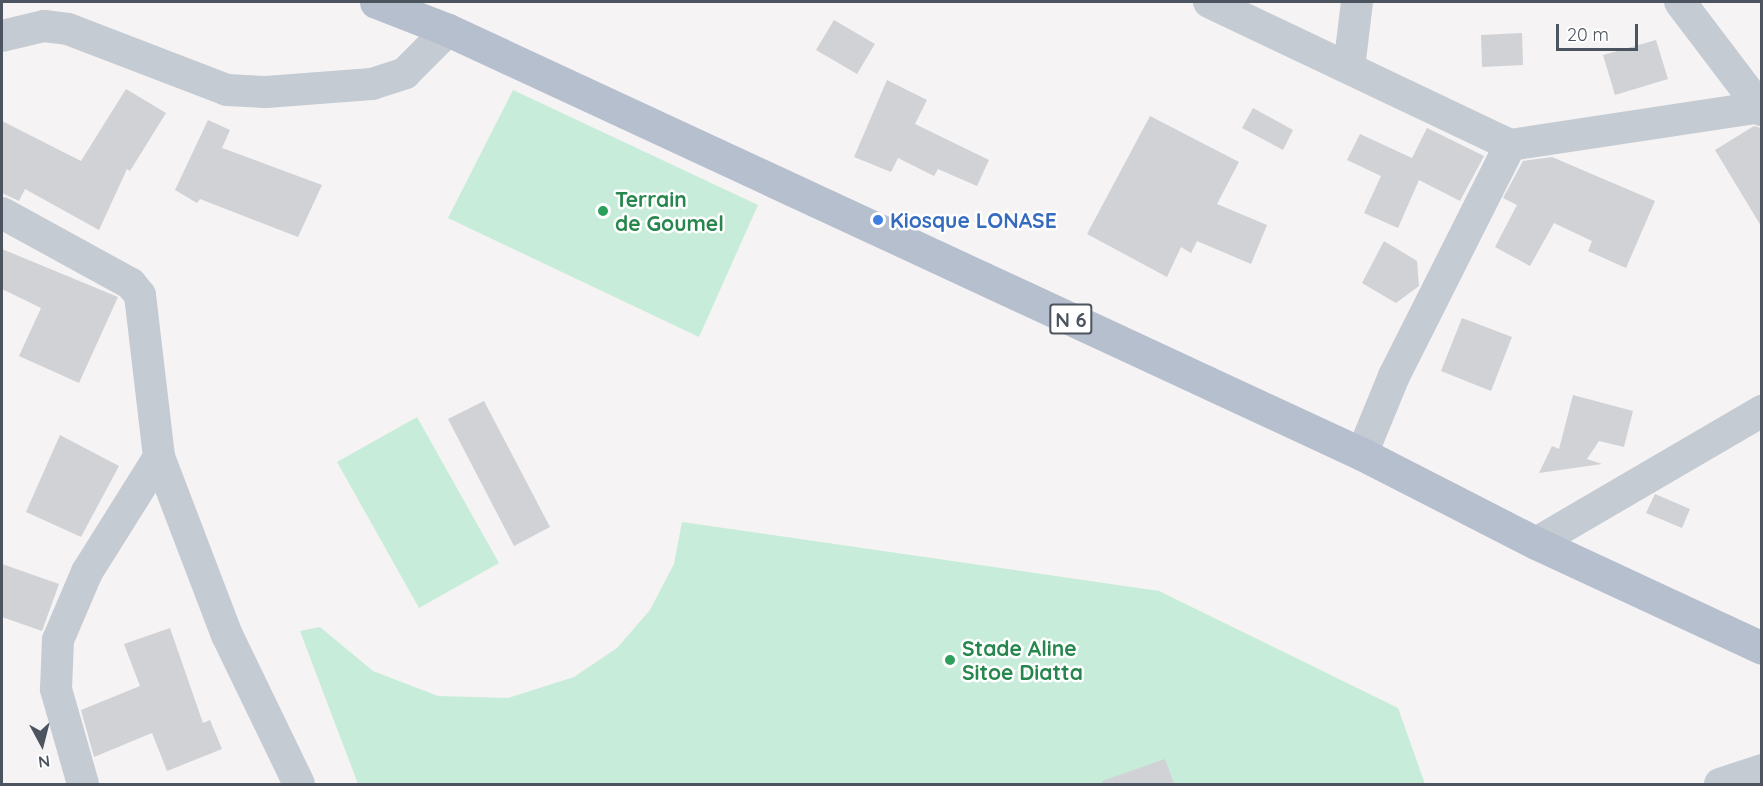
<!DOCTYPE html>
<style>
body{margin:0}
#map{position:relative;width:1763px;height:786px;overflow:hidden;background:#f5f3f3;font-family:Quicksand,sans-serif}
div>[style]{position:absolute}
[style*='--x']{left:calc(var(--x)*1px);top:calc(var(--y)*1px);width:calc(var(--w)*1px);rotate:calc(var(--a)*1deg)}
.green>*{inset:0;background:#c7edda}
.building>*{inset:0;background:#d0d2d6}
.street>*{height:32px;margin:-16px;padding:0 16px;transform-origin:16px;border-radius:16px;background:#c5cbd2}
.primary>*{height:33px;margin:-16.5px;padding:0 16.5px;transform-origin:16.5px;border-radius:16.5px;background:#b6bfce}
.dots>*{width:16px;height:16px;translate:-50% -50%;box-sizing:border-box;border:3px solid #fff;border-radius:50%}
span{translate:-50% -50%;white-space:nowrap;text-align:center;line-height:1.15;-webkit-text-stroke:5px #fff;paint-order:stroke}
.shield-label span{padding:2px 4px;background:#fff;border:2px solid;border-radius:4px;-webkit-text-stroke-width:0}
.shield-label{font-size:20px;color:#4c545f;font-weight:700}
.leisure-label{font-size:21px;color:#27864d;font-weight:700}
.left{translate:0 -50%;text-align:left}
.shop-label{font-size:21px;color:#366cbe;font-weight:700}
.frame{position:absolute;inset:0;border:3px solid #4c545f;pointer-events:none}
.north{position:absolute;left:12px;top:714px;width:60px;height:60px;-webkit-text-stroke:4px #fff;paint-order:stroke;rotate:173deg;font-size:16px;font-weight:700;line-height:24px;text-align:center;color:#4c545f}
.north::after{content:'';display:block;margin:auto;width:21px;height:27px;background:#4c545f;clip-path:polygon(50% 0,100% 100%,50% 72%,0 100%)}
.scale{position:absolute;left:1556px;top:24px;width:82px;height:27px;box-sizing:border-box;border:3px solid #4c545f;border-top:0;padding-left:8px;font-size:18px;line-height:21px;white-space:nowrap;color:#4c545f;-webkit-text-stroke:4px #fff;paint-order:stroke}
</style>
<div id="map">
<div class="green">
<i style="clip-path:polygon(513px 90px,758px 205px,699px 337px,448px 218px)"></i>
<i style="clip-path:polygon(417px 417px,499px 563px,419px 608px,337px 462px)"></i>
<i style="clip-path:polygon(682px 522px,1159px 591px,1398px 708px,1425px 784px,358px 784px,300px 631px,320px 627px,373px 671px,438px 696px,508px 698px,574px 677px,617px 648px,650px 610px,674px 564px)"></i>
</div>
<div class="building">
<i style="clip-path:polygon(834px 20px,875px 44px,857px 74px,816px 50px)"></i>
<i style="clip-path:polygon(1522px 33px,1523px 65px,1482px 67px,1481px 35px)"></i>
<i style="clip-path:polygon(1656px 40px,1668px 79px,1615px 95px,1603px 55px)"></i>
<i style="clip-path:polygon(887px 80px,927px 100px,915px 124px,989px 160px,977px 186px,938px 169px,934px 176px,898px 158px,891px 172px,854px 157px)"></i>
<i style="clip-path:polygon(126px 89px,166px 113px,130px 171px,127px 169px,99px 230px,25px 189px,19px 201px,2px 193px,2px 121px,81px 161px)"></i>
<i style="clip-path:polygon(1253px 108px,1293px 130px,1283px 150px,1242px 128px)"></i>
<i style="clip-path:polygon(1150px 116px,1239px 162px,1217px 204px,1267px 225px,1251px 264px,1197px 241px,1191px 253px,1181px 247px,1167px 277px,1087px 234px)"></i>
<i style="clip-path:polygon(208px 120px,230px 130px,222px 148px,322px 185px,298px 237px,200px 199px,197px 203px,175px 190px)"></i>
<i style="clip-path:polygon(1754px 126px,1761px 128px,1761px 226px,1715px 150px)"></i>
<i style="clip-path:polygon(1427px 128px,1484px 156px,1460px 201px,1419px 180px,1398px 228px,1364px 213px,1381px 176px,1347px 160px,1360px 134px,1412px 158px)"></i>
<i style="clip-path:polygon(1552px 157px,1655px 201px,1626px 268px,1588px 251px,1592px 241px,1554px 223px,1530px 266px,1495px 247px,1517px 205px,1503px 198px,1523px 161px)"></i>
<i style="clip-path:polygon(1384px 241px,1417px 261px,1419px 286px,1396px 303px,1362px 283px)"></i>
<i style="clip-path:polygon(2px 249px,118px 297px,79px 383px,19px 356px,41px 308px,2px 289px)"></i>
<i style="clip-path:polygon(1462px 318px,1512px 337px,1491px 391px,1441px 371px)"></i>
<i style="clip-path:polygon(1573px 395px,1633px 411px,1624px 447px,1599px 441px,1587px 459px,1602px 464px,1539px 473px,1552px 446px,1559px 449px)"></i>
<i style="clip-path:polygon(484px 401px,550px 527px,514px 546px,448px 419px)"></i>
<i style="clip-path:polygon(60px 435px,119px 466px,81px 537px,26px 512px)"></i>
<i style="clip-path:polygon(1655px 494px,1690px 509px,1682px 528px,1646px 513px)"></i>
<i style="clip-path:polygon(2px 564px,59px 584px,42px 631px,2px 617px)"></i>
<i style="clip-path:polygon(170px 628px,203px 723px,210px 720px,222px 749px,167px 771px,152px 733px,94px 757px,81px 710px,140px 686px,124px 644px)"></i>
<i style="clip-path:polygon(1165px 759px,1174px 784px,1103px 784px,1102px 781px)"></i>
</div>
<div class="street">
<i style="--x:1209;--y:2;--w:333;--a:25.4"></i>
<i style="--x:1510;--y:145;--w:253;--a:-8.6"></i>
<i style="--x:1680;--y:2;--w:136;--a:52.8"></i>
<i style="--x:2;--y:36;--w:43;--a:-13.4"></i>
<i style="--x:44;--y:26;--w:24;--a:7"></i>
<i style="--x:68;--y:29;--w:170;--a:21"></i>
<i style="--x:227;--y:90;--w:39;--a:3"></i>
<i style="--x:266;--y:92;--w:106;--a:-4.3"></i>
<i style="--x:372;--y:84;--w:35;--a:-18"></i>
<i style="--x:405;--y:73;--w:61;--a:-45"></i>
<i style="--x:1349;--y:68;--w:66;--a:-83.1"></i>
<i style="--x:2;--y:213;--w:147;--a:28.8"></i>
<i style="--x:131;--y:284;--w:14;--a:51"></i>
<i style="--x:140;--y:295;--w:163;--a:83.3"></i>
<i style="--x:159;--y:457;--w:191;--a:69.1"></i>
<i style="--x:227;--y:635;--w:165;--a:64.2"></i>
<i style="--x:1362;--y:454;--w:84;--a:-67.7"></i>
<i style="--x:1394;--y:376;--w:258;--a:-63.3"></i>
<i style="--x:1536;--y:543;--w:262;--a:-30.3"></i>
<i style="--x:83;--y:784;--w:99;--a:-105.9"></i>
<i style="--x:56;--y:689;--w:49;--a:-87.7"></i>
<i style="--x:58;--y:640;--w:74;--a:-66.9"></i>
<i style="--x:87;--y:572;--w:136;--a:-57.9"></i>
<i style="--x:1720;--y:784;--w:44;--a:-18.4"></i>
</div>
<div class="primary">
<i style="--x:376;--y:2;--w:77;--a:21.3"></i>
<i style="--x:448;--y:30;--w:1008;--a:24.89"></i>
<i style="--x:1362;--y:454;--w:195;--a:27.1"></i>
<i style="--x:1536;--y:543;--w:249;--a:24.9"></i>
</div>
<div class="dots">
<i style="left:603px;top:211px;background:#2e9e5b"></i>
<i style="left:878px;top:220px;background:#3f7fe0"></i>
<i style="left:950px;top:660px;background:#2e9e5b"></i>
</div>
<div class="shield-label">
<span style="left:1071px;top:319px">N 6</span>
</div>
<div class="leisure-label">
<span class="left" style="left:615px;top:211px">Terrain<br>de Goumel</span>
<span class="left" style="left:962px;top:660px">Stade Aline<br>Sitoe Diatta</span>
</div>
<div class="shop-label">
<span class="left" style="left:890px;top:220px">Kiosque LONASE</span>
</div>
<div class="frame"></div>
<div class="north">N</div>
<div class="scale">20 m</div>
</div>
